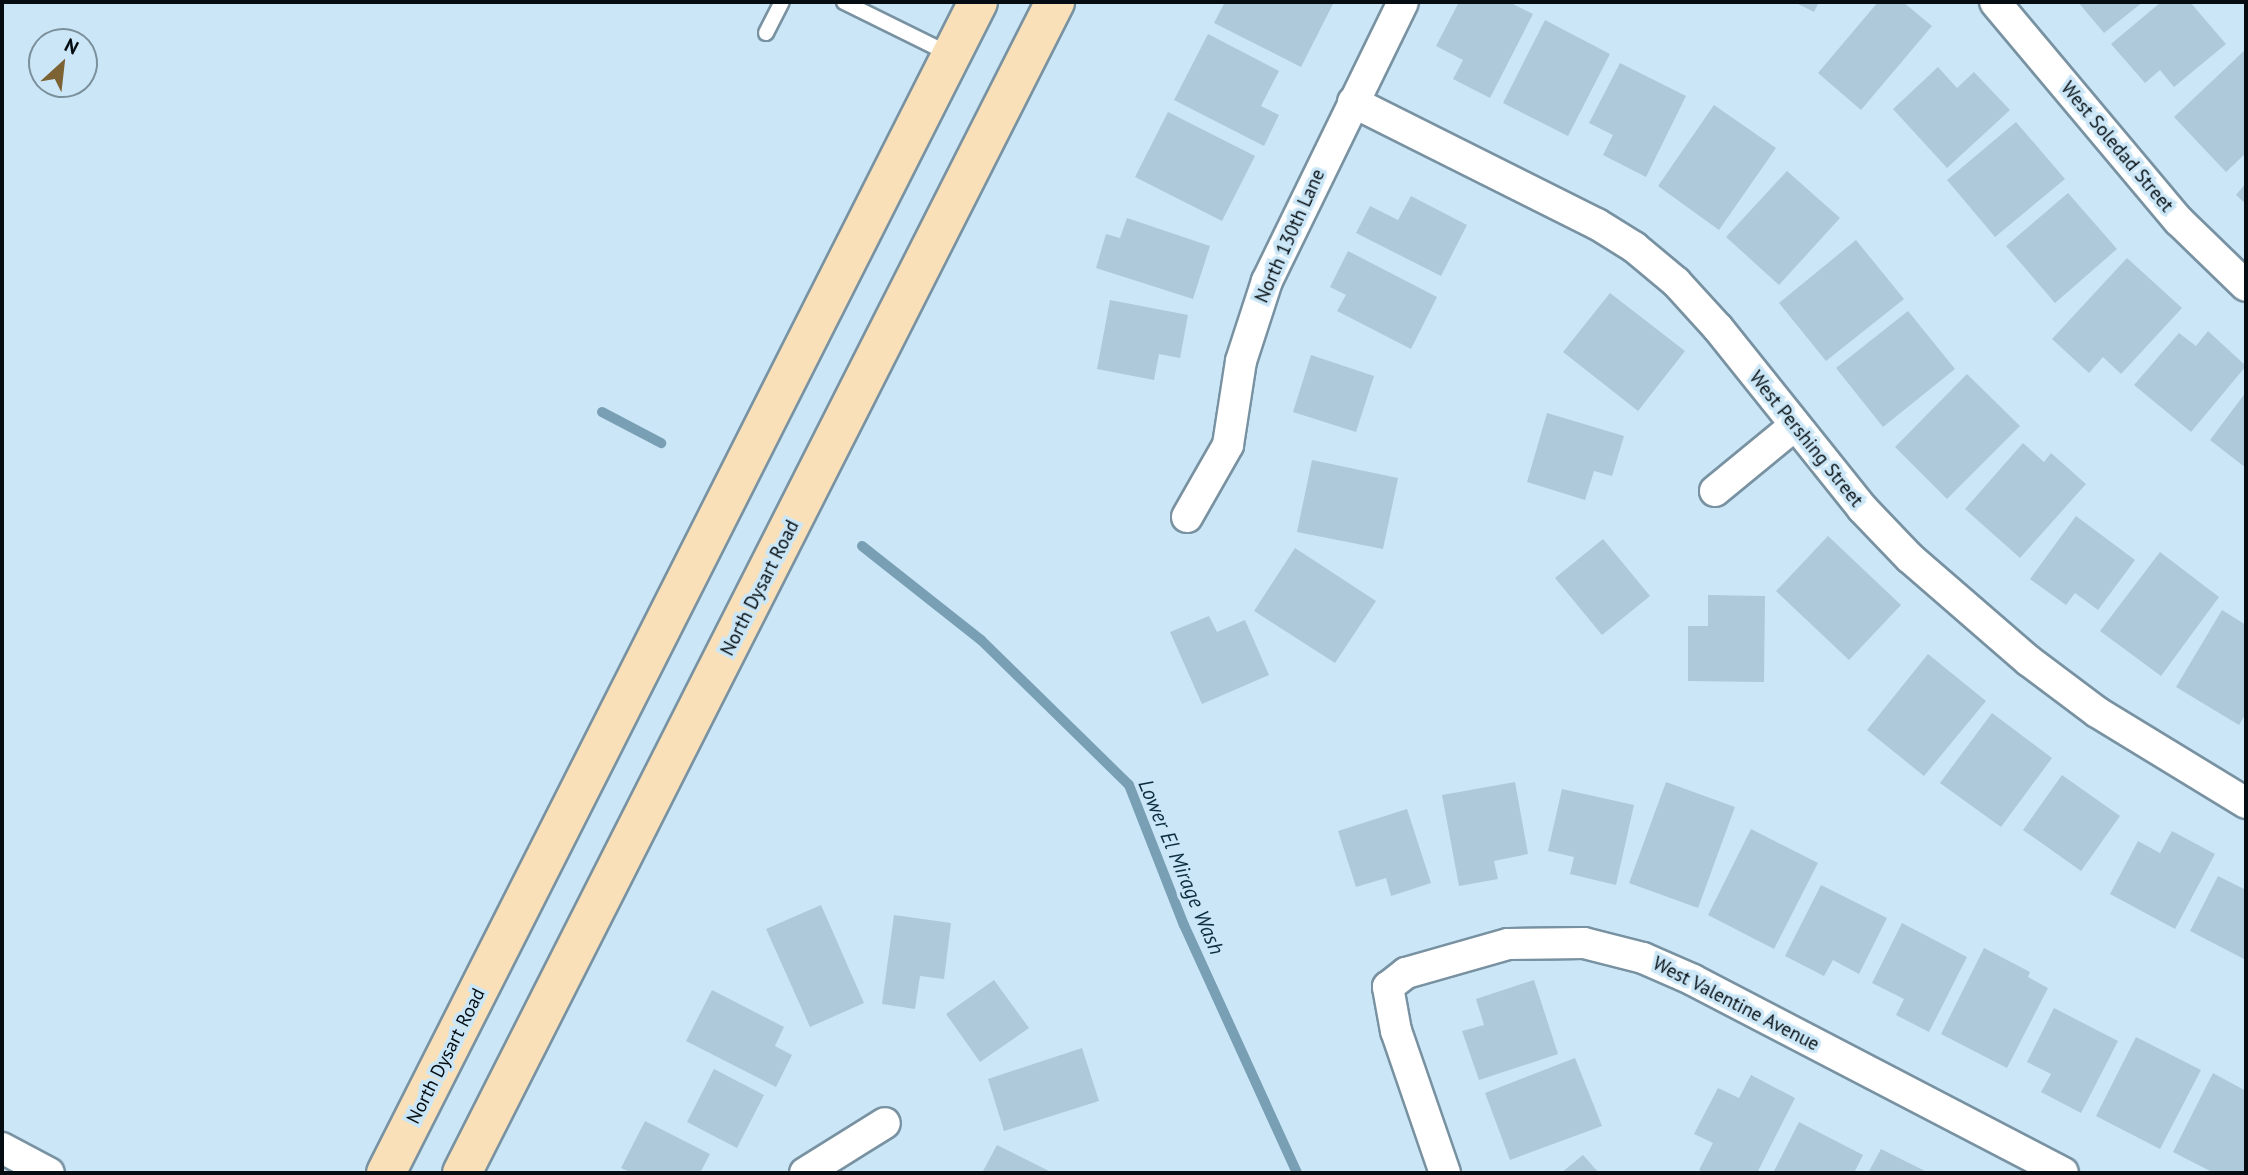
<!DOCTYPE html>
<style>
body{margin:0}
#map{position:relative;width:2248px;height:1175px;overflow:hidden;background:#cbe7f7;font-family:"PT Sans",sans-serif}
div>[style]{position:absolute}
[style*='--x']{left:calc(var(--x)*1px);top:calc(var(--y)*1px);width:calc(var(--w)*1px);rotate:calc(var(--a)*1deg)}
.stream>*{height:10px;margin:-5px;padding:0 5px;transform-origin:5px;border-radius:5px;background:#799fb4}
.building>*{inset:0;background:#aec9d9}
.roads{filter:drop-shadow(2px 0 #7992a2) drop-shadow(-2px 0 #7992a2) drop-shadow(0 2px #7992a2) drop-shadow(0 -2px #7992a2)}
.service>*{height:14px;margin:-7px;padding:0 7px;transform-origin:7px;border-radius:7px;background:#fff}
.minor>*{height:30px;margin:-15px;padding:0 15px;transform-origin:15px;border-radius:15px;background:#fff}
.primary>*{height:38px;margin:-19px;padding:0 19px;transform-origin:19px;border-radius:19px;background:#f9e0b9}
span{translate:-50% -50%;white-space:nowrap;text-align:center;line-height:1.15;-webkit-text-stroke:7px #cbe7f7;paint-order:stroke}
.street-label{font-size:19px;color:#050d12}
.water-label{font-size:21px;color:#0c2e3f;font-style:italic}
.frame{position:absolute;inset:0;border:4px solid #050d12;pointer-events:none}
.north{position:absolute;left:28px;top:28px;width:70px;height:70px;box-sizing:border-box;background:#cbe7f7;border:2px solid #7c909b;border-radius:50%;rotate:27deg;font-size:19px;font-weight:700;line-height:28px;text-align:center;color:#050d12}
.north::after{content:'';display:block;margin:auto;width:24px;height:32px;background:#7d6234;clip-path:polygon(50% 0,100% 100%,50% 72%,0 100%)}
</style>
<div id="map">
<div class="stream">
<i style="--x:602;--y:412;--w:67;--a:27.7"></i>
<i style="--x:862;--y:546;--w:152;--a:38.3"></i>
<i style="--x:981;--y:640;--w:207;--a:44.4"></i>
<i style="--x:1129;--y:785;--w:150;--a:68.6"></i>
<i style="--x:1184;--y:925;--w:273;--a:65.5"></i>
</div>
<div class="building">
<i style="clip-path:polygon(1225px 2px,1334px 2px,1301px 67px,1214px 23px)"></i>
<i style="clip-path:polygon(1459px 2px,1509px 2px,1533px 14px,1490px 98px,1453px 79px,1463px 60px,1436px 46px)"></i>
<i style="clip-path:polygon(1794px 2px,1819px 2px,1814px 12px)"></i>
<i style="clip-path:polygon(1878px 2px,1903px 2px,1932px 26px,1861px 110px,1818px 73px)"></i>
<i style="clip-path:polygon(2078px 2px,2143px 2px,2104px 33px)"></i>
<i style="clip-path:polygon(2161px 2px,2190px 2px,2226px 44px,2174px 87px,2160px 70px,2145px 83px,2111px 44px)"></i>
<i style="clip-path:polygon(1545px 20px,1610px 54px,1568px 136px,1503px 103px)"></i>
<i style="clip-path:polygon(1208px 34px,1279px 71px,1261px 106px,1279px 115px,1264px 146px,1174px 100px)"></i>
<i style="clip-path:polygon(2246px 49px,2246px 153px,2226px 172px,2174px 117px)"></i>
<i style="clip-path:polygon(1620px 63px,1686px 96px,1646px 177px,1603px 155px,1613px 135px,1589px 123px)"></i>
<i style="clip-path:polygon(1938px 67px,1957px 88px,1974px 72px,2010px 110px,1947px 168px,1893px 109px)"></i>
<i style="clip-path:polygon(1714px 105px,1776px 148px,1719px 230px,1658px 186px)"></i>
<i style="clip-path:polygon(1168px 112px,1255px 156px,1222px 221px,1135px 177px)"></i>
<i style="clip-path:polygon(2016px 122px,2065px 179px,1995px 237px,1947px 180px)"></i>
<i style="clip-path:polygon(1787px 171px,1840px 218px,1779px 285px,1726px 237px)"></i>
<i style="clip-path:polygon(2246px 183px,2246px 204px,2236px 195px)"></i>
<i style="clip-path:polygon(2068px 193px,2117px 249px,2055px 303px,2006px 246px)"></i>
<i style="clip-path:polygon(1411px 196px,1467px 225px,1441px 276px,1356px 233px,1370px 206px,1398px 220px)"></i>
<i style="clip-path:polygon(1127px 218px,1210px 246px,1193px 299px,1096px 268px,1106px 234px,1120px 238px)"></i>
<i style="clip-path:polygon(1856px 240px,1904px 299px,1826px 361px,1779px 303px)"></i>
<i style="clip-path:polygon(1348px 251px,1437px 297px,1411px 349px,1337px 311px,1346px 295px,1330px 287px)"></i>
<i style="clip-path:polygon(2127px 258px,2182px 308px,2121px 374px,2103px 357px,2089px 373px,2052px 339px)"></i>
<i style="clip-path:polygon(1610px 293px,1685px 351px,1638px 411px,1563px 352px)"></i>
<i style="clip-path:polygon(1110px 300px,1188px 315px,1180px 358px,1159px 354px,1154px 380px,1097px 369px)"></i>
<i style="clip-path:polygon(1908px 311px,1955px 369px,1883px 427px,1836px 368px)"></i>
<i style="clip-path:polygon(2208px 331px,2246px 366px,2191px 432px,2134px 385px,2179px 333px,2196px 346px)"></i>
<i style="clip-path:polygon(1311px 355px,1374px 376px,1356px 432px,1293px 412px)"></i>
<i style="clip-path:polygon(1967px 374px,2020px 426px,1947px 499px,1895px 447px)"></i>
<i style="clip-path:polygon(2246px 392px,2246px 468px,2210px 440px)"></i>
<i style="clip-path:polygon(1547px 413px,1624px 436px,1612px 476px,1594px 471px,1585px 500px,1527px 482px)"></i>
<i style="clip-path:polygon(2023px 443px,2044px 462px,2051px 453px,2086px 484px,2020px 558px,1965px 509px)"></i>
<i style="clip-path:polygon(1312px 460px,1398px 478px,1383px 549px,1297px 532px)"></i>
<i style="clip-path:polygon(2076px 516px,2135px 560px,2098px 610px,2075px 593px,2066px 605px,2030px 579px)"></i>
<i style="clip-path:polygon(1828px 536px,1901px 605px,1849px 660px,1776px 591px)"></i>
<i style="clip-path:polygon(1603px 539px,1650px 596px,1602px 635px,1555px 578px)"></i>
<i style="clip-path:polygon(1295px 548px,1376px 601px,1335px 663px,1254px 611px)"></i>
<i style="clip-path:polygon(2160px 552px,2219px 597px,2161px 676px,2100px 631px)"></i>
<i style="clip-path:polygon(1708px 595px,1765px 596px,1764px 682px,1688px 681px,1688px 626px,1708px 626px)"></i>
<i style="clip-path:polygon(2222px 610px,2246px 625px,2246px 713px,2239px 725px,2176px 687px)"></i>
<i style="clip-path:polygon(1209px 616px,1217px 632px,1245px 620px,1269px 675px,1202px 704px,1170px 632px)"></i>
<i style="clip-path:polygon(1928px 654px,1986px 701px,1924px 776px,1867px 730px)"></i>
<i style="clip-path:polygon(1992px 713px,2052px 758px,2001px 827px,1940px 783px)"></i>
<i style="clip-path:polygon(2062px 775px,2120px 816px,2081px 871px,2023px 830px)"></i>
<i style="clip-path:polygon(1515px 782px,1528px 854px,1494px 861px,1498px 879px,1459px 886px,1442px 795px)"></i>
<i style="clip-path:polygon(1666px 782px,1735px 807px,1698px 908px,1629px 883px)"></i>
<i style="clip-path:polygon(1562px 789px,1634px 805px,1616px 885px,1570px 874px,1574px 857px,1548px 851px)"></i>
<i style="clip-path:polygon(1407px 809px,1431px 883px,1391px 896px,1386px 878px,1356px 887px,1338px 831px)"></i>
<i style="clip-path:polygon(1751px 829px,1818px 863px,1774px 949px,1708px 915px)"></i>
<i style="clip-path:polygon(2172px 831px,2215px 854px,2175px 929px,2110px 894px,2138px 841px,2160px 853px)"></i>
<i style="clip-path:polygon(2218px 876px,2246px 890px,2246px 960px,2190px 931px)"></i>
<i style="clip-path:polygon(1821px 885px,1887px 918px,1859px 974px,1833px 960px,1824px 976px,1785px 956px)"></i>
<i style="clip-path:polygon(821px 905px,864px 1003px,810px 1027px,766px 929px)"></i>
<i style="clip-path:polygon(894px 915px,951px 923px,944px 979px,920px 976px,915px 1009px,882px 1004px)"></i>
<i style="clip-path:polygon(1902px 923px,1967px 957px,1929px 1032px,1896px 1015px,1904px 999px,1872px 983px)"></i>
<i style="clip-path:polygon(1984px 948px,2030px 972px,2028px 977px,2048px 988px,2007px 1068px,1941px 1034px)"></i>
<i style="clip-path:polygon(994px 980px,1029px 1028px,980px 1062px,946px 1014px)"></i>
<i style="clip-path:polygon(1534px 980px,1558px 1054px,1479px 1080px,1462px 1031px,1484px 1025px,1476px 999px)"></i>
<i style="clip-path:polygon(712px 990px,784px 1027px,775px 1046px,792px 1055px,776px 1087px,686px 1041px)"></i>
<i style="clip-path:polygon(2054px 1008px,2118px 1041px,2081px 1113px,2041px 1092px,2051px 1074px,2027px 1062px)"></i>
<i style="clip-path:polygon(2136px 1037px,2201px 1070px,2160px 1149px,2096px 1116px)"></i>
<i style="clip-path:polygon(1082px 1048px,1099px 1101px,1004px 1131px,988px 1079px)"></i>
<i style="clip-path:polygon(1575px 1058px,1602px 1126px,1510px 1160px,1485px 1093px)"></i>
<i style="clip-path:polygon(714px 1069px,764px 1095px,737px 1148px,687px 1122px)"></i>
<i style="clip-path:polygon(2213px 1073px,2246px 1091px,2246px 1173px,2214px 1173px,2173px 1152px)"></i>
<i style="clip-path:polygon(1751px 1075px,1795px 1098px,1757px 1173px,1705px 1173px,1699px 1170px,1713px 1143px,1694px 1134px,1718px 1088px,1739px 1098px)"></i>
<i style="clip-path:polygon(645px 1121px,710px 1154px,700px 1173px,632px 1173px,621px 1168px)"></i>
<i style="clip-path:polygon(1799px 1122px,1863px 1155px,1854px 1173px,1773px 1173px)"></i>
<i style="clip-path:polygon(997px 1145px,1053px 1173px,982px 1173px)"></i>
<i style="clip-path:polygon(1881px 1149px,1929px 1173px,1868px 1173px)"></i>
<i style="clip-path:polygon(1583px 1155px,1599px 1173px,1561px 1173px)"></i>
</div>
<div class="roads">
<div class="service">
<i style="--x:844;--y:2;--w:117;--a:26.3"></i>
<i style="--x:766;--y:33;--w:35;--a:-63"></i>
</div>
<div class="minor">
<i style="--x:1995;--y:2;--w:286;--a:50"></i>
<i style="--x:2179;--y:221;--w:93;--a:44.1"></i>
<i style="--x:1353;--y:102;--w:273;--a:26.6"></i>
<i style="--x:1597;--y:224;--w:44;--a:31.9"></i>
<i style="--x:1634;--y:247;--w:55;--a:39.8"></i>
<i style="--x:1676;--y:282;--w:62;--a:47.6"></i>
<i style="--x:1718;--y:328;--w:231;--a:51.3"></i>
<i style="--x:1862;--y:508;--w:69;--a:46.2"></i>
<i style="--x:1910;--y:558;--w:157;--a:40.9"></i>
<i style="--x:2029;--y:661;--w:85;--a:36.9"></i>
<i style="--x:2097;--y:712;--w:175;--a:31.4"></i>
<i style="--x:1715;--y:491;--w:102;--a:-39.4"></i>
<i style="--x:1187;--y:517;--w:83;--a:-60.3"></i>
<i style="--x:1228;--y:445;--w:85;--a:-81.2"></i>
<i style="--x:1241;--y:361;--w:84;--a:-72"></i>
<i style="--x:1267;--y:281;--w:310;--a:-64"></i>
<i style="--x:2;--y:1148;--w:53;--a:28"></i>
<i style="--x:805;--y:1173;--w:94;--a:-32"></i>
<i style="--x:1445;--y:1173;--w:150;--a:-109"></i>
<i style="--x:1396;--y:1031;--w:45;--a:-100.3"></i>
<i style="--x:1388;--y:987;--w:23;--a:-38"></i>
<i style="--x:1406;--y:973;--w:106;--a:-15.9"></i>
<i style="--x:1508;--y:944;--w:76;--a:-0.8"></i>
<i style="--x:1584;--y:943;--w:61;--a:14.3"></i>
<i style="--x:1643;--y:958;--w:55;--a:23.7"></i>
<i style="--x:1693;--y:980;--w:417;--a:27.5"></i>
</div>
<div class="primary">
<i style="--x:386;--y:1173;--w:1312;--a:-63.18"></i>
<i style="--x:462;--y:1173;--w:1313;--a:-63.14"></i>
</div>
</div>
<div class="street-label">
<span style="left:2117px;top:147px;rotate:50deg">West Soledad Street</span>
<span style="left:1290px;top:236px;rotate:-66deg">North 130th Lane</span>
<span style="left:1806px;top:439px;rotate:51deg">West Pershing Street</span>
<span style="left:760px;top:588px;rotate:-63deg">North Dysart Road</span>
<span style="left:1736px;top:1004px;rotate:27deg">West Valentine Avenue</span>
<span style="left:446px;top:1056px;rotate:-63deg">North Dysart Road</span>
</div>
<div class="water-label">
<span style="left:1181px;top:867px;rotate:67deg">Lower El Mirage Wash</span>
</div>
<div class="frame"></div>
<div class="north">N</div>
</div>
